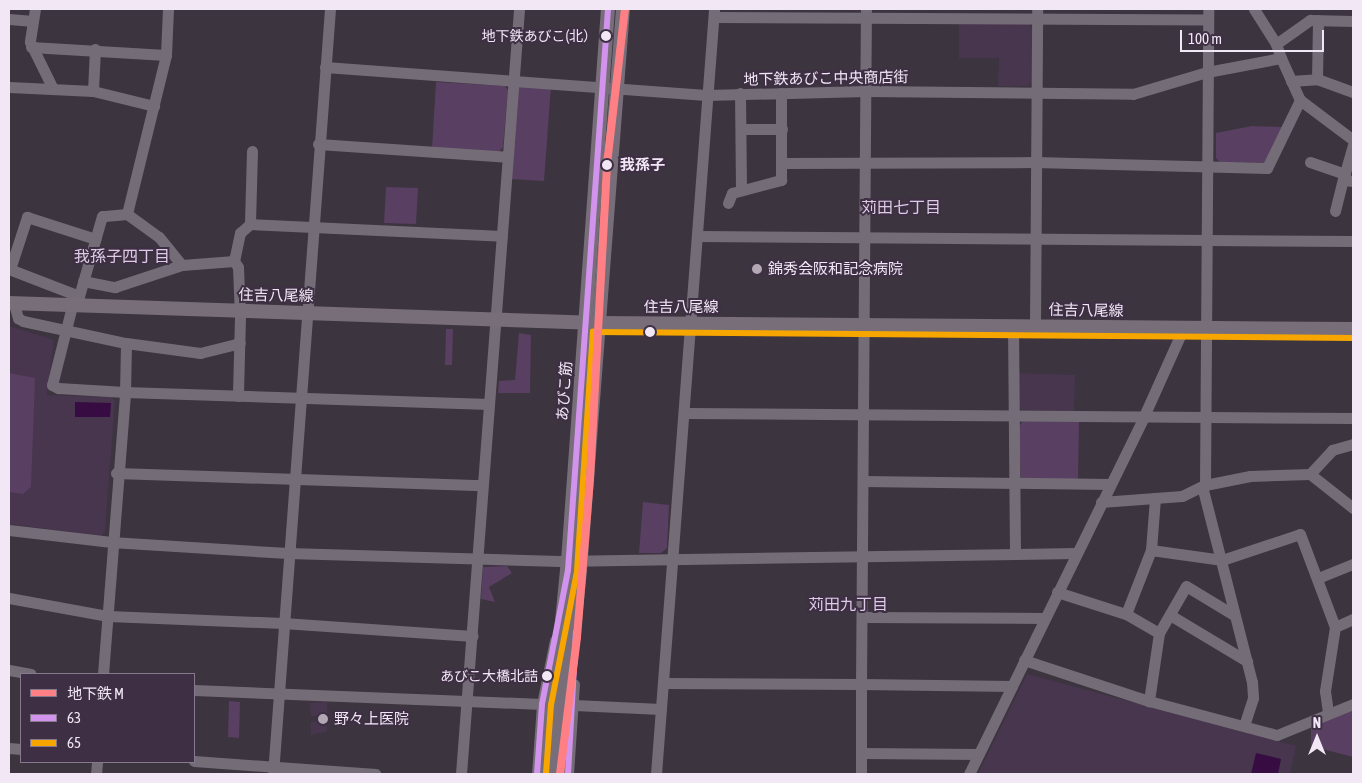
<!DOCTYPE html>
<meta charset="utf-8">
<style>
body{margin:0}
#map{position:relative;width:1362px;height:783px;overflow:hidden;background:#3c343f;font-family:"Asap Condensed","Noto Sans JP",sans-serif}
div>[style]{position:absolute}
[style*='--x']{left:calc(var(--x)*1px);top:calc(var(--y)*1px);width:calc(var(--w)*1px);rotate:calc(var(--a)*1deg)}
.built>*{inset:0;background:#47364e}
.green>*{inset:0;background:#593f62}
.water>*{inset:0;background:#360c43}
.minor>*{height:11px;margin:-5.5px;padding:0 5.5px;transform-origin:5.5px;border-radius:5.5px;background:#746d77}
.major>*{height:14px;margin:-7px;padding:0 7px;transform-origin:7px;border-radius:7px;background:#776e7a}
.bus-1>*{height:6px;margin:-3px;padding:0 3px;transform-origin:3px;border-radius:3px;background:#d193ec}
.bus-2>*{height:6px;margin:-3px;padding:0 3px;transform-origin:3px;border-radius:3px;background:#f7a600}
.metro-1>*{height:8px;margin:-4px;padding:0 4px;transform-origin:4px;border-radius:4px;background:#ff8084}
.dots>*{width:14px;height:14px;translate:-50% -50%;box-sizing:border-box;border:2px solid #3e2f44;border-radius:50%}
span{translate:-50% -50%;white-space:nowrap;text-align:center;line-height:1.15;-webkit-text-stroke:4px #3e2f44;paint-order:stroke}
.bus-label{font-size:14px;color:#f1e7f5}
.right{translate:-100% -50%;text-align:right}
.street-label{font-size:15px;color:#f1e7f5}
.stop-label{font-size:15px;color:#f1e7f5;font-weight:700}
.left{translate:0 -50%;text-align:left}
.poi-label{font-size:15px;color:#f1e7f5}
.neighbourhood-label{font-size:16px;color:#decce6}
.frame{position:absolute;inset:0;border:10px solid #f1e7f5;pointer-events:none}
.legend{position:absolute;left:20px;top:673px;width:175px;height:90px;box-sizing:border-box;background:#3e2f44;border:1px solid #86798b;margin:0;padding:6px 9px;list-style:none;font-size:15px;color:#f1e7f5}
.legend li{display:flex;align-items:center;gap:10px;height:25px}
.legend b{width:25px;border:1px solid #86798b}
.north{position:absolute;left:1292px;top:713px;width:50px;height:50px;-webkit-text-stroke:4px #3e2f44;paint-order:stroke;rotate:0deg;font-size:14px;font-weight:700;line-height:20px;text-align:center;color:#f1e7f5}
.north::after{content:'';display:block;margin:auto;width:18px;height:22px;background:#f1e7f5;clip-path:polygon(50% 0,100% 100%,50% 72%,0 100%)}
.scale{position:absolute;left:1180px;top:30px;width:144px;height:22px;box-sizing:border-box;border:2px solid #f1e7f5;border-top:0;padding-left:6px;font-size:15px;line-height:18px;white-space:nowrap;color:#f1e7f5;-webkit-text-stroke:4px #3e2f44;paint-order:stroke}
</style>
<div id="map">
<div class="built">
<i style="clip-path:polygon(959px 23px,1028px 23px,1032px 28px,1032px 81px,1028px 86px,998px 86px,999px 58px,959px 58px)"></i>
<i style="clip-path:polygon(9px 326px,54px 340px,47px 395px,111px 397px,115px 401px,105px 531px,101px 536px,9px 524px)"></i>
<i style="clip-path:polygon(1018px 373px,1075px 375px,1074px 411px,1022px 410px,1017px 405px)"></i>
<i style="clip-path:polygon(1027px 674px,1296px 746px,1290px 774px,978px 774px)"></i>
<i style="clip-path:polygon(327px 702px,327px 731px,311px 735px,311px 722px,320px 721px,320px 716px,311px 716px,310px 703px)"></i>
</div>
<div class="green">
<i style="clip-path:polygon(436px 82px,505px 86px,508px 90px,503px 147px,499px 152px,432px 148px)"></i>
<i style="clip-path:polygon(518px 84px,551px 86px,544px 181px,511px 179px)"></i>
<i style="clip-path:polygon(1252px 126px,1283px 127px,1266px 163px,1220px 162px,1216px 158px,1216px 133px)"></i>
<i style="clip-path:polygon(386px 187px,418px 188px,416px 224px,384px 223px)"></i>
<i style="clip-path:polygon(446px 329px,453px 329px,452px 365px,445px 365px)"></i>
<i style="clip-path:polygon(519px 333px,531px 335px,530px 393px,498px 393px,499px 381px,515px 380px)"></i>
<i style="clip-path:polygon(9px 373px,35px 378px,31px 487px,23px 494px,9px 492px)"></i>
<i style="clip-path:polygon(1023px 421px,1079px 422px,1078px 479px,1021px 479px,1019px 426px)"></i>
<i style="clip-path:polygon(643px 502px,669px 505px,667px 548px,661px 553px,639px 553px)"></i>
<i style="clip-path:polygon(507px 566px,512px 573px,489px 587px,495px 602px,481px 599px,483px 567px)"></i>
<i style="clip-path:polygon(229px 701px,240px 702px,239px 738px,228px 737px)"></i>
<i style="clip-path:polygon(1353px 709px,1353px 757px,1311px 746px,1311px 724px)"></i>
</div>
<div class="water">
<i style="clip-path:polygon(75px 402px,111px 403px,110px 417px,75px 417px)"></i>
<i style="clip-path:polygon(1256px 753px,1281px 759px,1278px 774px,1251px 774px)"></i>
</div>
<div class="minor">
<i style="--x:35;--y:9;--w:33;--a:99"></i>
<i style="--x:30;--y:42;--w:52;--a:63.9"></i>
<i style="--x:168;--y:9;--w:46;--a:92.5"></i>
<i style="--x:166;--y:55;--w:164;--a:103.8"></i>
<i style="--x:127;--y:214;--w:25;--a:175"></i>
<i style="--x:102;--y:216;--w:83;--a:106"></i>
<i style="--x:79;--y:296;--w:12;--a:125"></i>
<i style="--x:72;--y:306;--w:81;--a:104.2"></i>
<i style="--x:52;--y:385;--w:7;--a:27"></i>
<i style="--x:58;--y:388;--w:67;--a:3.4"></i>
<i style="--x:125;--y:392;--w:49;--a:-88.8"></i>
<i style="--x:126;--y:343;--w:75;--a:7.7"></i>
<i style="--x:200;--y:353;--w:41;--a:-14"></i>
<i style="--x:1254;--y:9;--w:41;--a:57.8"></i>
<i style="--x:714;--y:17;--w:493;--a:0.3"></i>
<i style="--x:9;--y:19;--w:24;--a:5"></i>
<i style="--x:31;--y:47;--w:135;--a:3.4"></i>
<i style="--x:1281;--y:58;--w:15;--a:-110"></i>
<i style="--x:1276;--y:44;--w:42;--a:-35.2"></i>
<i style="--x:1310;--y:20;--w:43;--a:1.3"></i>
<i style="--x:325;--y:67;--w:382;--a:4.2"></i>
<i style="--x:706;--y:95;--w:160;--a:-1.4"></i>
<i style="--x:866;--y:91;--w:267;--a:0.6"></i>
<i style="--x:1133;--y:94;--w:77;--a:-16.6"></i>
<i style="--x:1207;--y:72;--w:75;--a:-10.7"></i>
<i style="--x:1281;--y:58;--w:46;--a:65.7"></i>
<i style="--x:1300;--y:100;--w:66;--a:37"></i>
<i style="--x:1317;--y:79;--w:59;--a:-89"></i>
<i style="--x:1291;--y:81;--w:26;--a:-4"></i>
<i style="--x:1317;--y:79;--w:38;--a:20"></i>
<i style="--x:9;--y:87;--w:84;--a:2.7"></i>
<i style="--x:93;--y:91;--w:63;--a:13.8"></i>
<i style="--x:93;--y:91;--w:42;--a:-87.3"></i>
<i style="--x:740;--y:93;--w:97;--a:89.4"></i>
<i style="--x:741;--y:129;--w:41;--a:0"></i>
<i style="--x:318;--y:144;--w:189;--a:3.9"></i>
<i style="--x:1353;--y:145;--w:36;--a:106"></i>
<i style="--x:1343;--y:180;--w:10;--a:6"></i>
<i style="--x:252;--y:151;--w:73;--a:91.6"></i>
<i style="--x:250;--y:224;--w:252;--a:2.7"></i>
<i style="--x:1310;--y:162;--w:37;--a:19"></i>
<i style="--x:782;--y:163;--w:253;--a:-0.2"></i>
<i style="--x:1035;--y:162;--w:232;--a:1.5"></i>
<i style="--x:1267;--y:168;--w:76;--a:-64.1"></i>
<i style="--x:728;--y:203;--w:11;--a:-68"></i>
<i style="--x:732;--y:193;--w:51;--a:-14.9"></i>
<i style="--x:781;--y:180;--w:87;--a:-90"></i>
<i style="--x:1335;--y:211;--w:32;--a:-76"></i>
<i style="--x:127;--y:214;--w:39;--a:36"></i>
<i style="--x:159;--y:237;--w:36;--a:51"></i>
<i style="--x:698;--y:236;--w:655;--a:0.44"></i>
<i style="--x:234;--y:261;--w:7;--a:56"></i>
<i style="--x:238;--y:267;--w:50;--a:87.7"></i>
<i style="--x:240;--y:317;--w:79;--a:91.5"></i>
<i style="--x:9;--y:269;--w:75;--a:21.1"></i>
<i style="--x:10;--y:269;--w:55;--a:-71.9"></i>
<i style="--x:27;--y:217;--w:72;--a:17.7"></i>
<i style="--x:83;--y:281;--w:33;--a:11"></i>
<i style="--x:115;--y:287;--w:71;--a:-18.2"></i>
<i style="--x:182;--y:265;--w:52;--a:-4.4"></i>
<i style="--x:234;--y:261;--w:29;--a:-78"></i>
<i style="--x:240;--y:233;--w:13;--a:-42"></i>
<i style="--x:14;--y:304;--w:15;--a:74"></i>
<i style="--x:18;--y:318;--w:6;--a:31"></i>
<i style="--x:23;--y:321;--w:105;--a:12.1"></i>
<i style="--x:1013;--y:325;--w:227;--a:89.5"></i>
<i style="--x:1035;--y:325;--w:316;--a:-89.6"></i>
<i style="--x:685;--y:413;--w:668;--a:0.43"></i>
<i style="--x:116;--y:473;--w:366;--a:1.9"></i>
<i style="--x:1310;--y:474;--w:55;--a:38.3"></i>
<i style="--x:863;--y:481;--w:247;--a:0.7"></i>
<i style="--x:1205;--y:485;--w:476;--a:-89.6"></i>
<i style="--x:1202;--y:486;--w:202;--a:75.7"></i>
<i style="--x:1252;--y:682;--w:16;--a:86"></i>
<i style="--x:1253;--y:698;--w:29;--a:108"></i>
<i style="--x:1101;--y:502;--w:81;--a:-4.2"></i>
<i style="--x:1182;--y:496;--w:25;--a:-26"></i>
<i style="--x:1205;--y:485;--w:46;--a:-11.3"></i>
<i style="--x:1250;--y:476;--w:60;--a:-1.9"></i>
<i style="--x:1310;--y:474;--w:33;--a:-47"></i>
<i style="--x:1332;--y:450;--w:22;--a:-16"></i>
<i style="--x:9;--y:530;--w:103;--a:6.7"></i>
<i style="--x:111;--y:542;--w:177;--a:3.6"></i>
<i style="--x:288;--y:553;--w:271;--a:1.7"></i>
<i style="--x:559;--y:561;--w:517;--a:-0.89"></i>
<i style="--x:1151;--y:550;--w:72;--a:8"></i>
<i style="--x:1222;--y:560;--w:82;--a:-18.4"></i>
<i style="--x:1300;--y:534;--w:99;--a:69.4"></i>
<i style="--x:1335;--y:627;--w:65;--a:98.9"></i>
<i style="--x:1325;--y:691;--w:21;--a:82"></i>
<i style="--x:1318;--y:578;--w:38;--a:-22"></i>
<i style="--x:1057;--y:592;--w:72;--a:17.7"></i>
<i style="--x:1126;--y:614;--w:38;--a:30"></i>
<i style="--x:1159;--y:633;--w:69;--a:98.4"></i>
<i style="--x:9;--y:598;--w:101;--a:10.3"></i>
<i style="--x:108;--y:616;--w:175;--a:2.3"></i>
<i style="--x:283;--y:623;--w:190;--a:3.9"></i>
<i style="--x:1126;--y:614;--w:69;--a:-68.7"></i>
<i style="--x:1151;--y:550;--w:52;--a:-85.6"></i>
<i style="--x:1170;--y:615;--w:90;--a:30.9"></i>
<i style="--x:862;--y:617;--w:182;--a:0.3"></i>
<i style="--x:1335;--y:627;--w:20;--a:-24"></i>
<i style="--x:1159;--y:633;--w:54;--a:-60.1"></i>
<i style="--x:1186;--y:586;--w:56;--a:31.1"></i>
<i style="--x:1024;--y:660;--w:132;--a:18.2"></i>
<i style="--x:1149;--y:701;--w:132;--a:14.9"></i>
<i style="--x:1277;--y:735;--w:82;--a:-22.2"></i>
<i style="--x:9;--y:670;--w:22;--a:10"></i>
<i style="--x:103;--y:674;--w:283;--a:-85.5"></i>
<i style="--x:125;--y:392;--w:364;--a:1.9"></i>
<i style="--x:663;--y:683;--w:198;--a:0.3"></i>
<i style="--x:861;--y:684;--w:675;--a:-89.58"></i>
<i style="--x:194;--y:690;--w:348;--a:2.3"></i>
<i style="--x:574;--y:705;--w:87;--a:2.6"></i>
<i style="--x:9;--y:748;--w:12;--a:5"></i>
<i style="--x:862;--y:753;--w:116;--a:0.5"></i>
<i style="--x:194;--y:761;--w:182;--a:4.1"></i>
<i style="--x:96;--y:774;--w:12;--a:-85"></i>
<i style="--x:273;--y:774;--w:767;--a:-85.74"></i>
<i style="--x:461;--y:774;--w:767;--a:-85.66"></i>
<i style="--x:537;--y:774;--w:70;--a:-85.9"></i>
<i style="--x:542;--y:704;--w:65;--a:-78.5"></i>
<i style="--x:568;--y:774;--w:90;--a:-86.2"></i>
<i style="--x:656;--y:774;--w:767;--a:-85.66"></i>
<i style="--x:861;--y:774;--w:90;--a:-90"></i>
<i style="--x:861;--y:684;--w:151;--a:0.8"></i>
<i style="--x:969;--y:774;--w:398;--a:-63.9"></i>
<i style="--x:1144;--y:416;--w:98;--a:-65.8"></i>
</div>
<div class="major">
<i style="--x:9;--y:303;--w:590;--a:1.94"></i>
<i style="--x:599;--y:323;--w:754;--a:0.46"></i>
<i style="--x:547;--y:774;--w:214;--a:-84.4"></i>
<i style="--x:568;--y:561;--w:553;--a:-85.86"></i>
<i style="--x:559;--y:774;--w:205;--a:-84.1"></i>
<i style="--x:580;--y:570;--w:563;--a:-85.62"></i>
</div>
<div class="bus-1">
<i style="--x:537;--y:774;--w:70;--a:-85.9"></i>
<i style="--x:542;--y:704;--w:136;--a:-79"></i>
<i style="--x:568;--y:570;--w:562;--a:-85.92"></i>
<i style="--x:568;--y:774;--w:142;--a:-86.8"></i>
</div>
<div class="bus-2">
<i style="--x:546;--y:774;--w:69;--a:-85.9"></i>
<i style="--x:551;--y:705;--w:136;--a:-79"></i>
<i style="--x:577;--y:571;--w:240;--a:-86.2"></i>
<i style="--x:593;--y:332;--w:760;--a:0.45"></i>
</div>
<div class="metro-1">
<i style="--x:560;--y:774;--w:138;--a:-82.9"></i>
<i style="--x:577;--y:637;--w:159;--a:-85.3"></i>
<i style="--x:590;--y:479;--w:315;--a:-86.9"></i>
<i style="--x:607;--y:164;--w:156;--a:-83.4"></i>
</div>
<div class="dots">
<i style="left:606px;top:36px;background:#f1e7f5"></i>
<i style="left:607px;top:165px;background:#f1e7f5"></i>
<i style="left:757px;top:269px;background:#b2a8b5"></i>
<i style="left:650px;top:332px;background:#f1e7f5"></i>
<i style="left:547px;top:676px;background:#f1e7f5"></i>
<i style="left:323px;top:719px;background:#b2a8b5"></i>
</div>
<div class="bus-label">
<span class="right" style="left:597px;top:36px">地下鉄あびこ(北）</span>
<span class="right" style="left:538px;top:676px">あびこ大橋北詰</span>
</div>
<div class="street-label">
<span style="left:826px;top:78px;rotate:-1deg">地下鉄あびこ中央商店街</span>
<span style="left:276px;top:295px;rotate:1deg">住吉八尾線</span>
<span style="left:681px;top:307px">住吉八尾線</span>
<span style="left:1086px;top:310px;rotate:1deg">住吉八尾線</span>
<span style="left:564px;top:391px;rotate:-86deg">あびこ筋</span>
</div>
<div class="stop-label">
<span class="left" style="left:620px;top:165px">我孫子</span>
</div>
<div class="poi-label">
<span class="left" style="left:768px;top:269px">錦秀会阪和記念病院</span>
<span class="left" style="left:334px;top:719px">野々上医院</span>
</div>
<div class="neighbourhood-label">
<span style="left:901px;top:207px">苅田七丁目</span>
<span style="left:122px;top:256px">我孫子四丁目</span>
<span style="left:848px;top:604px">苅田九丁目</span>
</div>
<div class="frame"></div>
<ul class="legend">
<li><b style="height:6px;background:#ff8084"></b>地下鉄 M</li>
<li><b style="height:6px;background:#d193ec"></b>63</li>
<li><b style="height:6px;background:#f7a600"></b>65</li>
</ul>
<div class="north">N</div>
<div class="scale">100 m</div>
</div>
